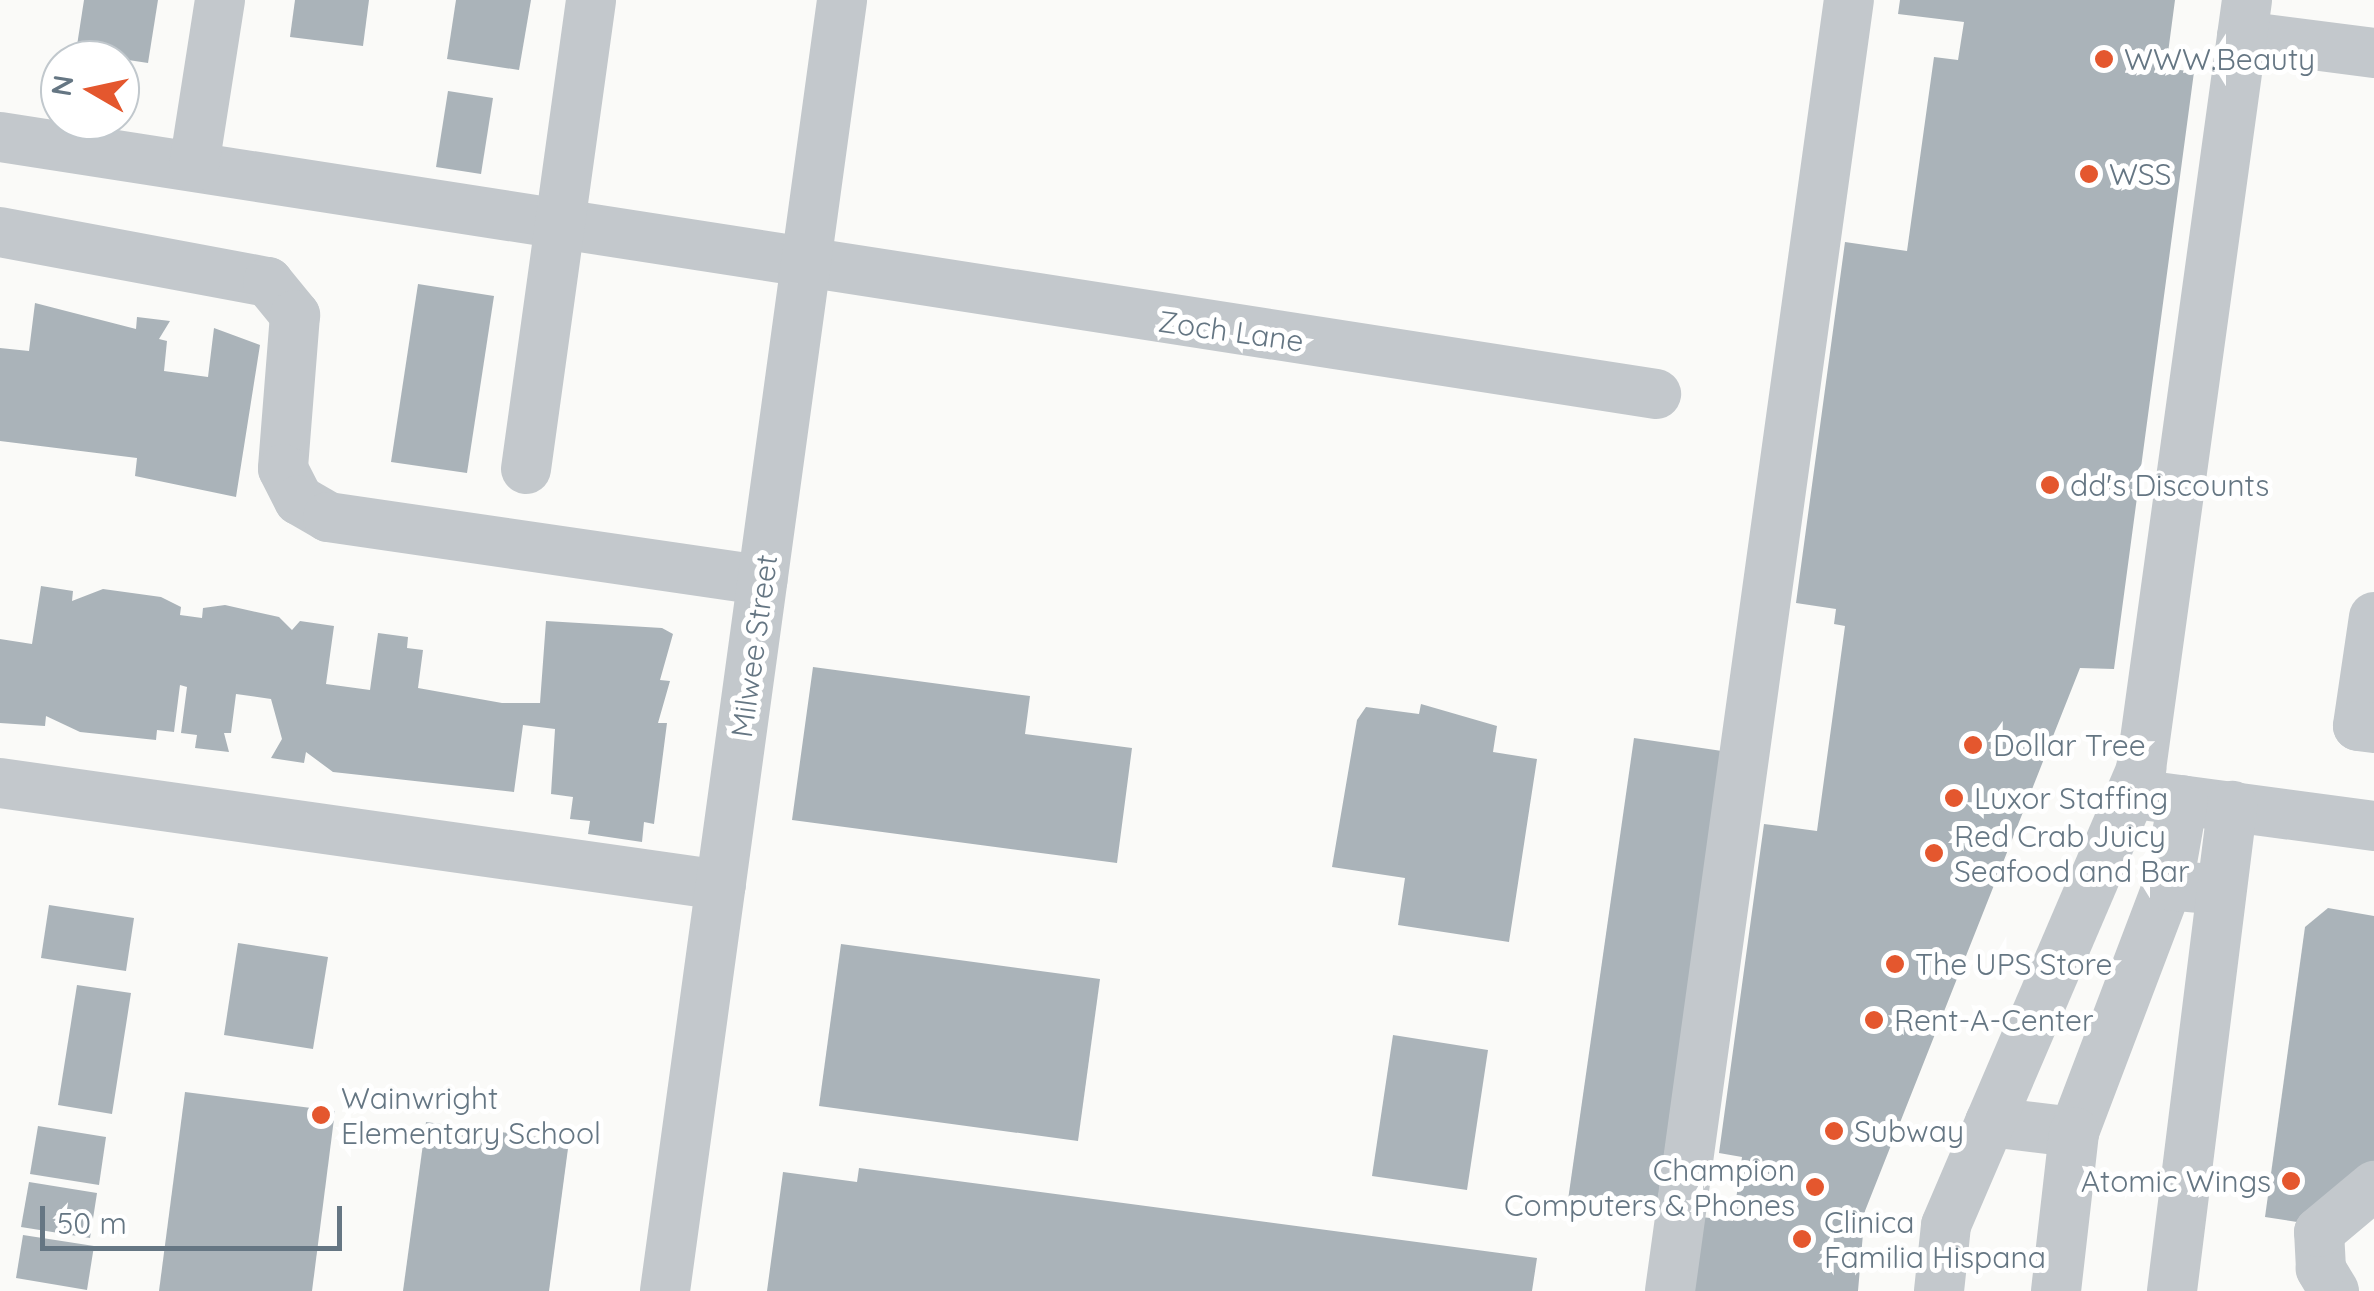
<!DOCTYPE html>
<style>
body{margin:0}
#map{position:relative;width:2374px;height:1291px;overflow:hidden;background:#fafaf8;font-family:Quicksand,sans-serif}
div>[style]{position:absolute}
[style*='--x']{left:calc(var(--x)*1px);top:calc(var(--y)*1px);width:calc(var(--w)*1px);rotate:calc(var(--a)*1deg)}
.building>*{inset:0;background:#aab3b9}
.minor>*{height:50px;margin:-25px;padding:0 25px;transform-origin:25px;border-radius:25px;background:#c3c8cc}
.dots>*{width:28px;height:28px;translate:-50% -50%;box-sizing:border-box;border:5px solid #fff;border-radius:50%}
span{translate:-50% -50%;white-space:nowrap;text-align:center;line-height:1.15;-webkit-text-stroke:10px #fff;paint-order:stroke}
.poi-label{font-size:30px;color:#657683}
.left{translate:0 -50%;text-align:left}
.right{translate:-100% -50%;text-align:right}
.street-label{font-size:30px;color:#657683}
.north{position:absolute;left:40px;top:40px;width:100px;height:100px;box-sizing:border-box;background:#fff;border:2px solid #c1c8cd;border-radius:50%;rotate:279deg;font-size:28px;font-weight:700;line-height:40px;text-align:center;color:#657683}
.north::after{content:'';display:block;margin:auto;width:35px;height:45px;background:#e4572e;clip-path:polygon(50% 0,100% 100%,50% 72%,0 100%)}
.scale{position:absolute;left:40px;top:1206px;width:302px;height:45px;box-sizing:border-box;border:5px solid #657683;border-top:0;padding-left:12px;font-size:30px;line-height:35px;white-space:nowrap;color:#657683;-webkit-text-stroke:8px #fff;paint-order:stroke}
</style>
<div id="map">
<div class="building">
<i style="clip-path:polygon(84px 0,158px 0,148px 63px,76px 52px)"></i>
<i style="clip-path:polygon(295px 0,369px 0,363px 46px,290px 37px)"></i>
<i style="clip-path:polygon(456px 0,531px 0,519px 70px,447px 59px)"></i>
<i style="clip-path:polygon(1900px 0,2175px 0,2166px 68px,2194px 72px,2114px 669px,2080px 668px,1865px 1211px,1858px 1291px,1692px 1291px,1702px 1217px,1733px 1221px,1742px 1157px,1719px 1153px,1764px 824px,1817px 831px,1845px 626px,1834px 624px,1836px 609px,1796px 603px,1845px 242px,1907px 251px,1934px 57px,1958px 60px,1964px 22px,1898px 14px)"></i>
<i style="clip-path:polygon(448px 91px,493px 98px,481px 174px,436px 167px)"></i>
<i style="clip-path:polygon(418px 284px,494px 296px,467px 473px,391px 462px)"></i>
<i style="clip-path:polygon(35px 303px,136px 329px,137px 317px,170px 321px,159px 339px,167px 341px,164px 371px,208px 377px,214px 328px,260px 345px,236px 497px,135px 476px,137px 458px,0 441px,0 348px,29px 351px)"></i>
<i style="clip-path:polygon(41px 586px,73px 591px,72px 601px,103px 589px,161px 597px,181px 607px,180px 615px,202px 618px,203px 608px,225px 605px,279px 617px,292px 630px,300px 621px,334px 626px,326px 684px,370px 690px,378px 633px,408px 637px,407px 648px,423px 650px,418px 688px,502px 703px,540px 703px,546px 621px,662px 628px,673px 634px,660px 680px,670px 681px,658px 723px,667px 723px,654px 824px,644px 822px,642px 842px,588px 834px,590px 821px,570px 819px,573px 797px,551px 794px,555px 729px,523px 725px,514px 792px,333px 772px,306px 752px,304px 763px,271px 758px,282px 739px,271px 699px,236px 694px,231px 733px,224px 733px,229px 752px,195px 748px,197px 735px,181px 733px,187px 687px,180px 685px,174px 732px,157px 730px,156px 740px,80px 732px,46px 716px,45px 726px,0 723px,0 639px,32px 644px)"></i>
<i style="clip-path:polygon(813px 667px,1030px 696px,1025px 734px,1132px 748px,1117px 863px,792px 820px)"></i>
<i style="clip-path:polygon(1421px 704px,1497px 726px,1493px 752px,1537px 759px,1509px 942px,1398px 925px,1405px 878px,1332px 867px,1357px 720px,1366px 707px,1419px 714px)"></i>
<i style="clip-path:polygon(1634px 738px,1722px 751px,1656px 1213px,1568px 1200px)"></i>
<i style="clip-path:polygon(49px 905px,134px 918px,126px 971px,41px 958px)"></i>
<i style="clip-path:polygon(2328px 908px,2374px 916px,2374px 1165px,2297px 1222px,2265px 1217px,2305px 927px)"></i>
<i style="clip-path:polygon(238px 943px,328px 957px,313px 1049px,224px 1035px)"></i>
<i style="clip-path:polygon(841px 944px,1100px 979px,1078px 1141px,819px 1106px)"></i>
<i style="clip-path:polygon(77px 985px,131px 993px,112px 1114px,58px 1105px)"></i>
<i style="clip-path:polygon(1393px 1035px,1488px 1050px,1467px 1190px,1372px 1176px)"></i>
<i style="clip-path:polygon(185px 1092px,335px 1111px,312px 1291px,159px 1291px)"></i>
<i style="clip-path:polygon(426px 1122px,569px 1141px,549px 1291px,403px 1291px)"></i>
<i style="clip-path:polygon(38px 1126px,106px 1137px,99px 1185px,30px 1174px)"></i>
<i style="clip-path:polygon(859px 1168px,1537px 1258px,1532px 1291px,767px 1291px,783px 1172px,857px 1182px)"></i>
<i style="clip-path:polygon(29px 1182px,97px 1193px,90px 1238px,21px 1227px)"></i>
<i style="clip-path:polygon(23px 1235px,94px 1246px,87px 1290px,16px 1278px)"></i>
</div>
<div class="minor">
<i style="--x:2242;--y:36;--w:133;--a:7.3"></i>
<i style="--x:0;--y:137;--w:1676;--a:8.82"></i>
<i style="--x:194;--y:166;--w:168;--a:-81.1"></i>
<i style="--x:0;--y:232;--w:273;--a:10.6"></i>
<i style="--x:268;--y:282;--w:43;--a:50.7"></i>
<i style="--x:295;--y:315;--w:154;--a:94.5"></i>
<i style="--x:283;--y:469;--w:35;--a:63"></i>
<i style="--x:299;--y:500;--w:34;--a:30"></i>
<i style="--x:328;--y:517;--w:439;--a:8.3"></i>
<i style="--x:526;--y:469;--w:473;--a:-82.1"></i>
<i style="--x:2374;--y:617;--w:110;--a:98.4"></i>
<i style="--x:2358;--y:726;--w:16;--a:7"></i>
<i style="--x:0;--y:783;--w:728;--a:8.05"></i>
<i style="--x:2135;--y:794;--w:241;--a:7.6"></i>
<i style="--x:2168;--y:885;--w:86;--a:-80"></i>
<i style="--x:1990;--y:1122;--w:85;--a:6.8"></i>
<i style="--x:2074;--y:1132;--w:264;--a:-69.2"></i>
<i style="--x:2168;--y:885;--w:51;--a:5.6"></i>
<i style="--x:665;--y:1291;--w:1303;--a:-82.19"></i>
<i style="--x:1670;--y:1291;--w:1303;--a:-82.11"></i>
<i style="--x:1939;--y:1291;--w:66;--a:-83.9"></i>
<i style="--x:1946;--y:1225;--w:496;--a:-66.8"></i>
<i style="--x:2141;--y:769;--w:776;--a:-82.15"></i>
<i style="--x:2056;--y:1291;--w:160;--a:-83.5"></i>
<i style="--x:2172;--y:1291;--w:489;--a:-82.9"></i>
<i style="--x:2334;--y:1291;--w:26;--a:-121"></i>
<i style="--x:2321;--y:1269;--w:37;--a:-93"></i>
<i style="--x:2319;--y:1232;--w:72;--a:-39.9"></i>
</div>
<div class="dots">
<i style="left:2104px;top:59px;background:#e4572e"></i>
<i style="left:2089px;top:174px;background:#e4572e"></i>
<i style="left:2050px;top:485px;background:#e4572e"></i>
<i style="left:1973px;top:745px;background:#e4572e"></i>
<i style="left:1954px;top:798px;background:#e4572e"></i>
<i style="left:1934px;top:853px;background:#e4572e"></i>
<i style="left:1895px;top:964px;background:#e4572e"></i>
<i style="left:1874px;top:1020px;background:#e4572e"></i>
<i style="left:321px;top:1115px;background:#e4572e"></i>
<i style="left:1834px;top:1131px;background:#e4572e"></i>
<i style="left:2291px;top:1181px;background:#e4572e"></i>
<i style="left:1815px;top:1187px;background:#e4572e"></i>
<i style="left:1802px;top:1239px;background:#e4572e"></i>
</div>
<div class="poi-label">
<span class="left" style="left:2124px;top:59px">WWW.Beauty</span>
<span class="left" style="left:2109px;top:174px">WSS</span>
<span class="left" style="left:2070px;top:485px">dd's Discounts</span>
<span class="left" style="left:1993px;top:745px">Dollar Tree</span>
<span class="left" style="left:1974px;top:798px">Luxor Staffing</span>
<span class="left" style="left:1954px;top:853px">Red Crab Juicy<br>Seafood and Bar</span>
<span class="left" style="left:1915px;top:964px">The UPS Store</span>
<span class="left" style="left:1894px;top:1020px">Rent-A-Center</span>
<span class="left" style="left:341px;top:1115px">Wainwright<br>Elementary School</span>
<span class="left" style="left:1854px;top:1131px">Subway</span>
<span class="right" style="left:1795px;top:1187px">Champion<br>Computers &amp; Phones</span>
<span class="right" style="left:2271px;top:1181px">Atomic Wings</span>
<span class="left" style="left:1824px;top:1239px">Clinica<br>Familia Hispana</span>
</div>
<div class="street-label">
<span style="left:1231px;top:331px;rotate:8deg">Zoch Lane</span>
<span style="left:754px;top:646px;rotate:-82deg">Milwee Street</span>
</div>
<div class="north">N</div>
<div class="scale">50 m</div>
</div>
